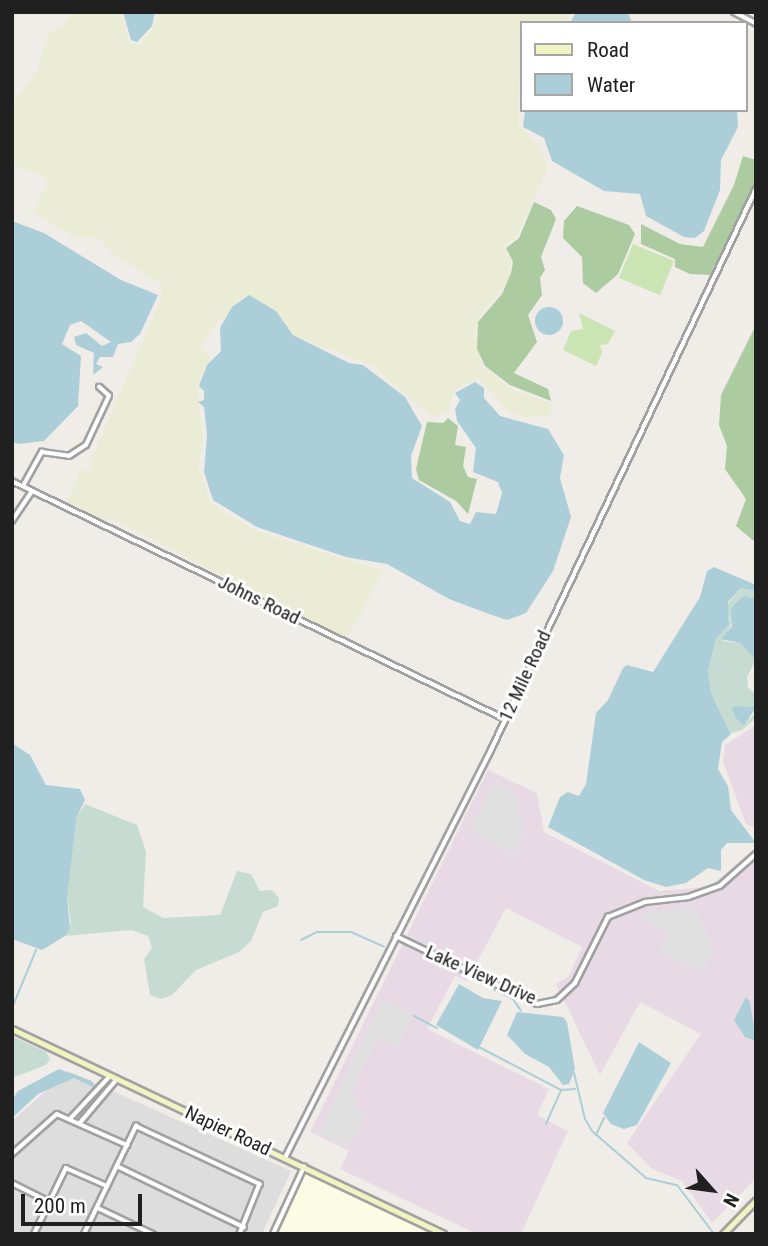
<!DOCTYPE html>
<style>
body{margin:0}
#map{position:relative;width:768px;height:1246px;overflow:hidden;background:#f0ede8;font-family:"Roboto Condensed",sans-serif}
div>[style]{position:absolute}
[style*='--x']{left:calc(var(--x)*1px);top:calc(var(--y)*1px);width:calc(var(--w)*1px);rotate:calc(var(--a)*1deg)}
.residential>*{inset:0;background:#dedddd}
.industrial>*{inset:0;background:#e8dae5}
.education>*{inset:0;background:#fcfce4}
.farmland>*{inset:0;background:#eaecd5}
.grass>*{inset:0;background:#cae4b3}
.forest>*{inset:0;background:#accba0}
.wetland>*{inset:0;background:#c6dcd2}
.parking>*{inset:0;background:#e0e0e0}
.water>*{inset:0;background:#acced9}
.round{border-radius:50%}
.stream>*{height:2px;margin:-1px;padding:0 1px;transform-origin:1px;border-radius:1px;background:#acced9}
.roads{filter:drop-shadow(2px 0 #a1a1a1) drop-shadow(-2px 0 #a1a1a1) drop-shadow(0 2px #a1a1a1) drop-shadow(0 -2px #a1a1a1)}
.street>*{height:3.5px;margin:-1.75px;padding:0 1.75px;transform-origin:1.75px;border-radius:1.75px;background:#fff}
.secondary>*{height:5px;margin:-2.5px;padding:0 2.5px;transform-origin:2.5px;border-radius:2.5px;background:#f0f4c1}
span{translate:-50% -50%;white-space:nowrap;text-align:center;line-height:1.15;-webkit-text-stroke:6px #fff;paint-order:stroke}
.street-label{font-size:19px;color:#202020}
.frame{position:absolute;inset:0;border:14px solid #202020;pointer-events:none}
.legend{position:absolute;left:520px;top:21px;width:228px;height:91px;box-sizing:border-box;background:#fff;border:2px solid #a6a6a6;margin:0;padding:9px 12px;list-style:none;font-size:21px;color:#202020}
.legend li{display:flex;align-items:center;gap:14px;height:35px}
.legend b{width:35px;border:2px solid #a6a6a6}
.north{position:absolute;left:677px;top:1155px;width:70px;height:70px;-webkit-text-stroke:5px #fff;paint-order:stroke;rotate:118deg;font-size:19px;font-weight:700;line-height:28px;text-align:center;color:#202020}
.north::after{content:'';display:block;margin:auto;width:24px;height:32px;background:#202020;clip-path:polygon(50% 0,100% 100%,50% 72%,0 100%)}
.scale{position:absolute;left:21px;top:1194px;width:121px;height:32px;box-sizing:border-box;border:4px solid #202020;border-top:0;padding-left:9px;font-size:21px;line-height:24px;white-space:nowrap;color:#202020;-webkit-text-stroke:5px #fff;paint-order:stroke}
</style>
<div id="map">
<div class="residential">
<i style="clip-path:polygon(68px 1071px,291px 1171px,262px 1234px,12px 1234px,12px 1121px)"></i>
</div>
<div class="industrial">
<i style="clip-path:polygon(756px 725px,756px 828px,746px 824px,723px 762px,725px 745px)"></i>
<i style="clip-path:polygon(488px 770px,537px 793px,544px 832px,659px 891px,708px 887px,756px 850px,756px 1178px,712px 1223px,682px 1181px,652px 1169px,627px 1143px,701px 1034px,640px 1002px,600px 1075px,556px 984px,569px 976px,582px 947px,506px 908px,467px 981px,455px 976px,427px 1029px,549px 1089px,537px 1115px,568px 1131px,521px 1234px,477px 1234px,340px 1169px,349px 1151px,310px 1132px)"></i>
</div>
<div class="education">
<i style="clip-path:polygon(305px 1168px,442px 1234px,274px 1234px)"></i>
</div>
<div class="farmland">
<i style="clip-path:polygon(74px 12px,121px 12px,129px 42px,138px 46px,154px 27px,158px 12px,571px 12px,565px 23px,521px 23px,518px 124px,539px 146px,548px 168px,515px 239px,503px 246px,511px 262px,508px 281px,479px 317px,474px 334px,482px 367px,513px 390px,550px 403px,553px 407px,549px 416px,522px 417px,509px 412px,479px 378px,455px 389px,446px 414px,431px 417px,373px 366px,293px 335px,276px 311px,245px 295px,226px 318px,218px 320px,201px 346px,211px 359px,197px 383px,203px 440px,198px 467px,211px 504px,256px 531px,383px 571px,346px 640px,113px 519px,105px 522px,66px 503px,82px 468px,93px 472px,90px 462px,162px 297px,161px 284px,113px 254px,98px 238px,73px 236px,33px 212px,47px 184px,42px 176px,12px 165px,12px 103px,37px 71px,48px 33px,62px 27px)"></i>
</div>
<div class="grass">
<i style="clip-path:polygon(633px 244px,674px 261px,660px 295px,619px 278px)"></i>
<i style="clip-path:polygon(579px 313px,615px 331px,608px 344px,600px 345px,602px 353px,596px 366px,563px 350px,571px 331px,583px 329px)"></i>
</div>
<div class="forest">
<i style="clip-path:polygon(743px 156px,756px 160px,756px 182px,710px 275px,690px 274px,675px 267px,675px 259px,641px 244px,641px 224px,680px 244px,703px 247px,734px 185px)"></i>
<i style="clip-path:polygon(534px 202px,551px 210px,556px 219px,541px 257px,545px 270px,540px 278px,542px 295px,528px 315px,537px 342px,514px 373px,548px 389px,551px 401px,510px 385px,485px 366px,477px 349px,478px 322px,502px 294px,511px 273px,513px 262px,506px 248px,519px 238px)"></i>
<i style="clip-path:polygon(577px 206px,629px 225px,635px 234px,618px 274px,596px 293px,583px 283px,582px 257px,563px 238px,564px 221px)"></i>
<i style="clip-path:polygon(756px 325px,756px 543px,736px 526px,746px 499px,725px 469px,727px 446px,719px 425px,721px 395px)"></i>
<i style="clip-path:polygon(448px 418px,458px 426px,455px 445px,466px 447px,463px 466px,468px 477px,477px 479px,468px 514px,456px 501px,419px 480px,416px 469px,427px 422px,443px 423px)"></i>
</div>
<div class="wetland">
<i style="clip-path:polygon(741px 588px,756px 591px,756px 599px,732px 607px,733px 620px,723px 641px,740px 643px,756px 659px,747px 677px,748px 688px,756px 694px,756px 707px,736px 706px,744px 726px,756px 712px,756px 718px,742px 730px,731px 733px,711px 693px,708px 672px,716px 639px,730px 620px,726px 606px)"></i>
<i style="clip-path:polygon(85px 804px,137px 825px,146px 852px,143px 907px,163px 918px,220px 915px,237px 871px,251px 874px,260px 891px,272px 890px,279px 898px,278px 906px,263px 912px,251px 941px,239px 952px,196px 970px,172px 995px,161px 999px,150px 995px,144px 959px,152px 948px,148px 936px,132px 930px,65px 936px,71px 923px,67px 898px,77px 816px)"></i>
<i style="clip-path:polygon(12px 1036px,46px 1052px,50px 1059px,46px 1065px,12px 1078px)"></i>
</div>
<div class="parking">
<i style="clip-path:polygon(499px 784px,516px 795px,524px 837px,515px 854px,470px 831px,493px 785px)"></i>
<i style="clip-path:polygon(694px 908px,715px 952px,700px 972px,660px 952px,669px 932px,642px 918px,645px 912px)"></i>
<i style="clip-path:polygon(382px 1001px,412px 1015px,397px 1047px,377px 1037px,350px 1094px,359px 1098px,355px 1108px,366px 1113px,352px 1142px,345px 1147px,318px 1134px)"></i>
</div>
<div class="water">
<i style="clip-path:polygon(123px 12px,155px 12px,152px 26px,137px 42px,131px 40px)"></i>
<i style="clip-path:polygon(576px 12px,628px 12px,632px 23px,570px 23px)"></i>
<i style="clip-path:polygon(525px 110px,737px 110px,738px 127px,721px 160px,720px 190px,704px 231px,695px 238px,684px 237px,646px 216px,640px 194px,604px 191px,552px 161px,544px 138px,523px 127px)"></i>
<i style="clip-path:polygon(12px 221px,44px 233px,121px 280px,158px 295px,140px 334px,131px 342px,118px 344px,113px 357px,100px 357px,96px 364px,103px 367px,93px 375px,94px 353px,76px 345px,74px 337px,86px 333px,102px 346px,111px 342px,81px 321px,70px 325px,62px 344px,81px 356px,78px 406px,44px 441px,18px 444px,12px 442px)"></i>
<i style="clip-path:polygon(249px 295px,276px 311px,293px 335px,349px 363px,363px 365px,405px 397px,422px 426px,411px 456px,412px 478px,450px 502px,460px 521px,470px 524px,476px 512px,496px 514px,502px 493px,498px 482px,473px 472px,476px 448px,457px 421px,455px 409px,460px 400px,455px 393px,475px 382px,484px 388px,484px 398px,500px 416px,548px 429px,564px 455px,560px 478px,571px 517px,553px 571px,526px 613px,507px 620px,489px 614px,449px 599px,387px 564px,346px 557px,257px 527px,213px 500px,204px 472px,207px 434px,204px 407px,198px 402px,204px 400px,204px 391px,199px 386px,207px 365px,221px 351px,220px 328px,232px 307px)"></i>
<i class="round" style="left:535px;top:307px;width:28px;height:28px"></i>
<i style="clip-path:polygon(714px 567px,756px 585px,756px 591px,741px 588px,728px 602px,729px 624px,716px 639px,708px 672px,711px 693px,731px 734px,722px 742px,718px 769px,728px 786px,731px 810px,756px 843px,727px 843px,721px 850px,721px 871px,708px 868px,686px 883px,666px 887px,644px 880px,548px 827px,560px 797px,568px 792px,579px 796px,586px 784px,596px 713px,608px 700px,623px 668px,627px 665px,653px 672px,700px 597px,707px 571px)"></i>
<i style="clip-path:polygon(744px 596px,756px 599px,755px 659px,740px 643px,721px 639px,732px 626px,731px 608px)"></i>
<i style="clip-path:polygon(736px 706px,756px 707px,744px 726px,735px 717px,732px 708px)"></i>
<i style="clip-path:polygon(12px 743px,30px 755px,46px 785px,80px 789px,85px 800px,77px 816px,67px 898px,70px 928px,65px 936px,42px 950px,12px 939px)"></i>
<i style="clip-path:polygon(459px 984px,483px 998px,502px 1001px,478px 1050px,436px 1025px)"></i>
<i style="clip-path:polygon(746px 997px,750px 1002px,756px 1041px,745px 1037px,734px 1020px)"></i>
<i style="clip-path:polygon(517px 1012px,563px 1017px,567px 1022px,575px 1069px,569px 1084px,563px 1085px,549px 1067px,525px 1054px,507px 1035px)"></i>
<i style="clip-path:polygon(639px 1042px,671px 1063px,637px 1125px,624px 1129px,611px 1124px,603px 1113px)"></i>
<i style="clip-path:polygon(59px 1069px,92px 1081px,95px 1088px,74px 1078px,38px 1094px,12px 1118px,12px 1100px,18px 1091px)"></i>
</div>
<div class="stream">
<i style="--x:301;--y:940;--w:18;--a:-27"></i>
<i style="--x:317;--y:932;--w:34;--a:0"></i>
<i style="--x:351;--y:932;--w:36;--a:24"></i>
<i style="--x:459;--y:972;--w:60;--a:26.6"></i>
<i style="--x:513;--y:999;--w:14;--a:56"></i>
<i style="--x:12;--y:1008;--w:63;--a:-67.5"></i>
<i style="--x:414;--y:1016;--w:26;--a:28"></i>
<i style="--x:477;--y:1046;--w:95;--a:27.6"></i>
<i style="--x:561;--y:1090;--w:14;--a:-4"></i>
<i style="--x:574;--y:1073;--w:47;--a:76.6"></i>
<i style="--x:585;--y:1119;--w:14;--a:60"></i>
<i style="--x:592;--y:1131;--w:72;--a:41"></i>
<i style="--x:646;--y:1178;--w:32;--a:13"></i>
<i style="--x:677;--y:1185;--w:61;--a:52.9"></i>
<i style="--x:546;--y:1124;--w:36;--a:-66"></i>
<i style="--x:596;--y:1135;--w:19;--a:-65"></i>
</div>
<div class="roads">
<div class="street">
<i style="--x:734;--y:12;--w:25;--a:27"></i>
<i style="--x:12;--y:481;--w:547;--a:25.77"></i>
<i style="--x:23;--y:486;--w:39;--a:-61"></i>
<i style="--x:42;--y:452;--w:27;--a:8"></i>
<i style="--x:69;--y:456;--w:20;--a:-33"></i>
<i style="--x:86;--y:445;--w:54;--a:-64.9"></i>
<i style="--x:109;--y:396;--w:13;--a:-138"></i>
<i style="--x:12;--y:521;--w:36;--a:-56"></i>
<i style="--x:396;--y:936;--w:157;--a:25.7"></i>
<i style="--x:537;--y:1004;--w:20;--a:-11"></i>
<i style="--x:557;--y:1000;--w:25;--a:-43"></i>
<i style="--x:575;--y:983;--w:74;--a:-63.4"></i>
<i style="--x:608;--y:917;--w:40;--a:-22"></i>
<i style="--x:645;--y:902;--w:44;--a:-6.5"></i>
<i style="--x:689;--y:897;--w:33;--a:-20"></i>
<i style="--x:720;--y:886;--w:48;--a:-41.6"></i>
<i style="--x:71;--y:1118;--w:57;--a:-47.1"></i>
<i style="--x:80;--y:1123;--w:57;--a:-49.9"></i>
<i style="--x:12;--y:1154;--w:60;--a:-41.6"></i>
<i style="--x:57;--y:1114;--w:77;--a:23.9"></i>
<i style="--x:285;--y:1158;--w:457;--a:-63.2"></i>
<i style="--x:491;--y:750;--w:620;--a:-64.72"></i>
<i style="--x:117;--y:1166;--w:141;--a:25.7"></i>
<i style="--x:12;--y:1183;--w:42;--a:26.6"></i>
<i style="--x:98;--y:1208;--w:61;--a:25.3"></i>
<i style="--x:34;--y:1234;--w:73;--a:-64.1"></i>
<i style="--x:66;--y:1168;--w:45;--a:23.7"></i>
<i style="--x:84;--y:1234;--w:120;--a:-64.3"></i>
<i style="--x:136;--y:1126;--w:137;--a:25.1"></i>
<i style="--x:260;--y:1184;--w:54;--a:111.8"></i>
<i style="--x:273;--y:1234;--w:74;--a:-65.2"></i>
</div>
<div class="secondary">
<i style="--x:12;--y:1029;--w:477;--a:25.4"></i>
<i style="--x:723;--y:1234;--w:47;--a:-45.9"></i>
</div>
</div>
<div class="street-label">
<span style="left:259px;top:600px;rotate:26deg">Johns Road</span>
<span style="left:525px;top:676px;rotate:-65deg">12 Mile Road</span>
<span style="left:481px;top:975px;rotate:24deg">Lake View Drive</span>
<span style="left:228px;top:1131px;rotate:25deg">Napier Road</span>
</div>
<div class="frame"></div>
<ul class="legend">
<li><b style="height:9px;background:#f0f4c1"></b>Road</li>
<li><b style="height:19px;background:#acced9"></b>Water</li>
</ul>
<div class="north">N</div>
<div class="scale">200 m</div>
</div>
